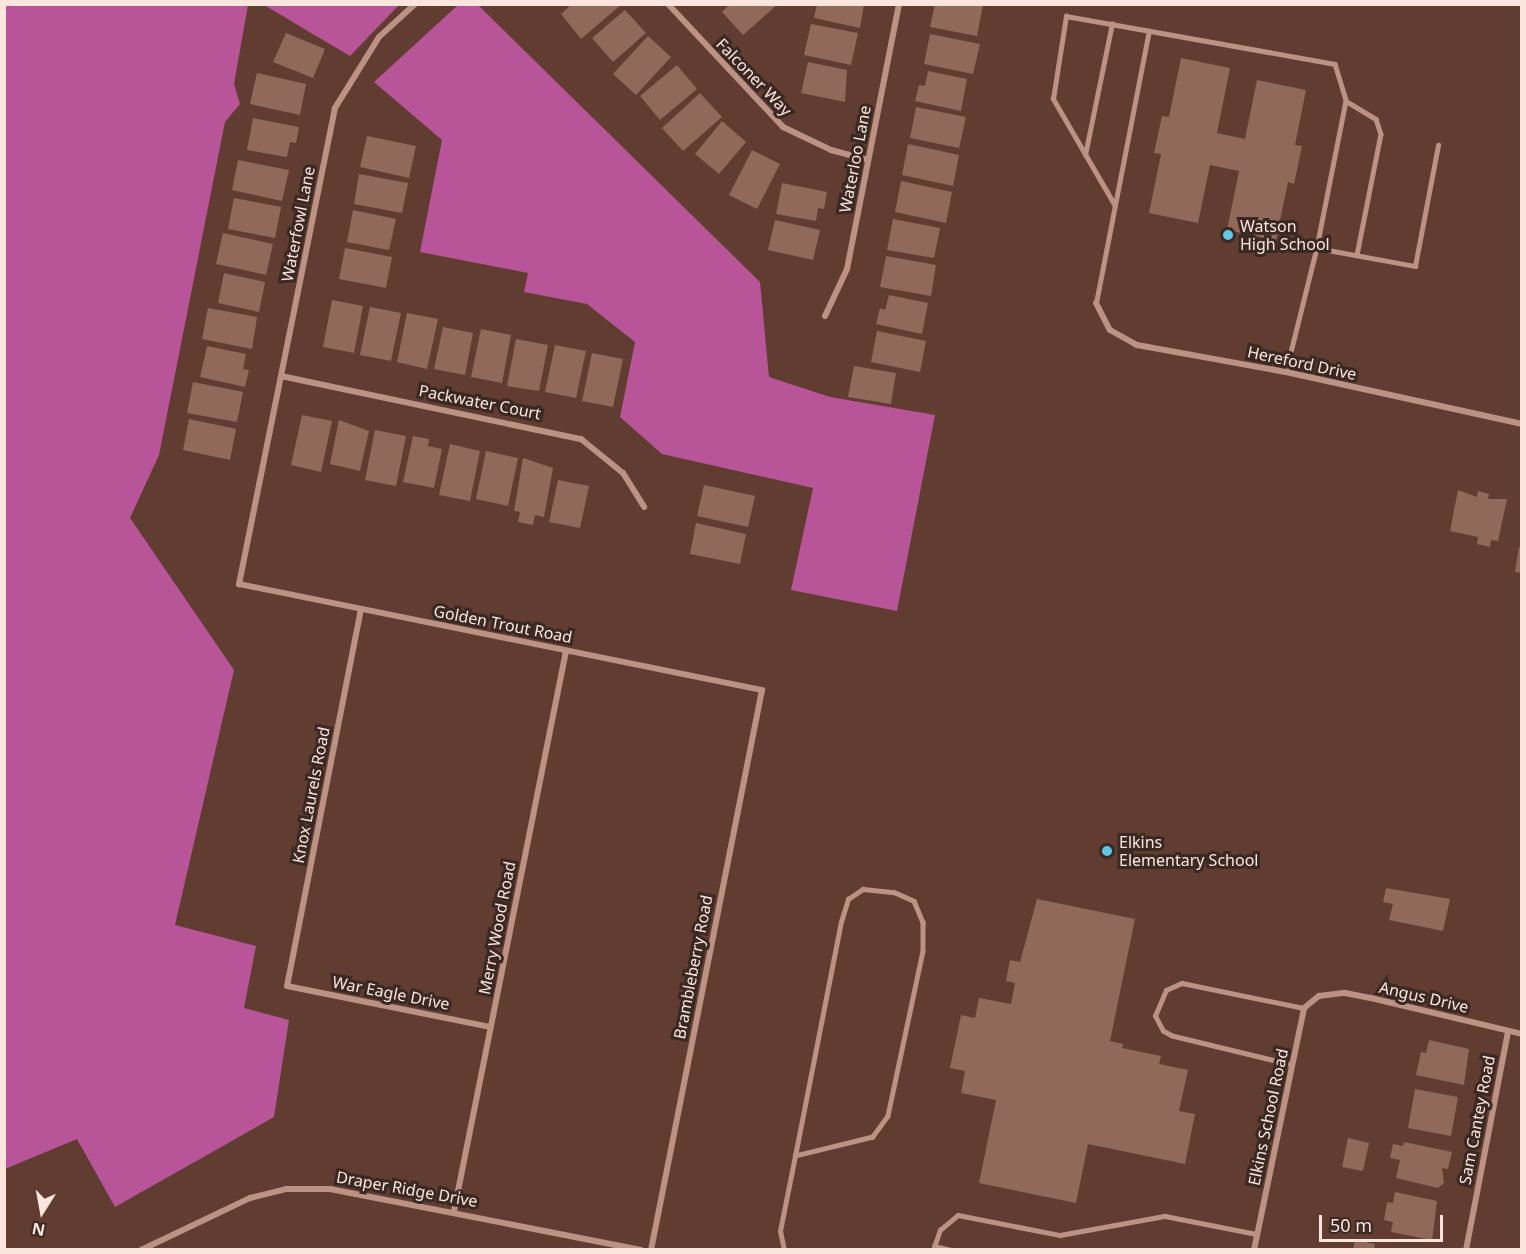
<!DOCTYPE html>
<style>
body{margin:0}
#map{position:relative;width:1526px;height:1254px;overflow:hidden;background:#603d30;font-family:"Noto Sans",sans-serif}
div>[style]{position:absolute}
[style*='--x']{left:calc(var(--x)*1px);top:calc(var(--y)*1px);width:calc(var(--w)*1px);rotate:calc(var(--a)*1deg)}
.forest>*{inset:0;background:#b85599}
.building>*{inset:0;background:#90695a}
.lane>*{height:4.5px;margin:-2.25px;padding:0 2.25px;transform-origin:2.25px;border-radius:2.25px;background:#bb9283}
.street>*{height:6px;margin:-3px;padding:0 3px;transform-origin:3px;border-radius:3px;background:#bb9283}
.dots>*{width:16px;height:16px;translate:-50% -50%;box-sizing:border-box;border:3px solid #3a2923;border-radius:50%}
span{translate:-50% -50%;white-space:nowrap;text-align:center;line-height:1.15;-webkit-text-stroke:6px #3a2923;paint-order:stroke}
.street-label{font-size:16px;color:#fce5dd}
.poi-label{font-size:16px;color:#fce5dd}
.left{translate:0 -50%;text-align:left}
.frame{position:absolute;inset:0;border:6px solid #fce5dd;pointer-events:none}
.north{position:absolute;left:12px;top:1182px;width:60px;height:60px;-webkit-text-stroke:4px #3a2923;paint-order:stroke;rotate:191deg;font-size:16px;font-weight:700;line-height:24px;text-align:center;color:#fce5dd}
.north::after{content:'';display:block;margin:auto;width:21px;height:27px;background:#fce5dd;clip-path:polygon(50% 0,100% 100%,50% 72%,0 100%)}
.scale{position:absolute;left:1319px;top:1215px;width:124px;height:27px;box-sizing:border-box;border:3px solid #fce5dd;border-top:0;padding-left:8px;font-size:18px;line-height:21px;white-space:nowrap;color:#fce5dd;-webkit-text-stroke:4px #3a2923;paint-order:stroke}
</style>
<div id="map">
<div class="forest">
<i style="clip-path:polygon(5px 4px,248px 5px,234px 84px,240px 104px,225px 122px,159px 455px,130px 518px,234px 670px,175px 925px,256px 946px,244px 1008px,289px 1020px,274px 1117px,115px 1207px,77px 1139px,5px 1169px)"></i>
<i style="clip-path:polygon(264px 5px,399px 5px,350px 56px)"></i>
<i style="clip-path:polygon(458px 5px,478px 5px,760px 282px,769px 377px,830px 397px,935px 415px,897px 611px,791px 590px,813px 488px,662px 454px,620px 417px,635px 342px,587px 304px,524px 292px,528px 273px,420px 252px,442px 140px,374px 82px)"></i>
</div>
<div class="building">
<i style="clip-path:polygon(572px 4px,622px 4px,581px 39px,561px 14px)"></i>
<i style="clip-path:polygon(730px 4px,778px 4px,743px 35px,722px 12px)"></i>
<i style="clip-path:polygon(817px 4px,864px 4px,860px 28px,814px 18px)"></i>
<i style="clip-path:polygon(935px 4px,983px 5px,977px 36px,930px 27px)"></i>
<i style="clip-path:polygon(625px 10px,646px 33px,613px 62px,592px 38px)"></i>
<i style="clip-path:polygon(811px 24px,858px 33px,851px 65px,804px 55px)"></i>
<i style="clip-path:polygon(286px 33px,325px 49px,313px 78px,273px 62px)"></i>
<i style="clip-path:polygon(930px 34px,980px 44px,973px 74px,924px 64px)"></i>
<i style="clip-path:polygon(648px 36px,671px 57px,636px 95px,613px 74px)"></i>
<i style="clip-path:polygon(1181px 58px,1230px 68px,1217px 133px,1245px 139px,1257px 80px,1306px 90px,1295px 145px,1302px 146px,1294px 184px,1288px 182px,1276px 240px,1227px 230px,1239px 171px,1210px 165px,1198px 223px,1149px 213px,1161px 154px,1154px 153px,1162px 116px,1169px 117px)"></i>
<i style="clip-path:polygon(808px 62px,847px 70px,845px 102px,801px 93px)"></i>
<i style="clip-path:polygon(677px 65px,697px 89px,660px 120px,640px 96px)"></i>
<i style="clip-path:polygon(928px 71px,967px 79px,961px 111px,915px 101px,919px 85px,925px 86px)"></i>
<i style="clip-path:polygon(257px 73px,306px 84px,300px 115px,250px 104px)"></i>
<i style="clip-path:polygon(700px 93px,722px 117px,683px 151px,662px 128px)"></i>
<i style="clip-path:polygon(916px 107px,966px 117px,959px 148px,910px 138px)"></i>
<i style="clip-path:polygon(253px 118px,299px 127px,296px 143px,290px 142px,287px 157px,247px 150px)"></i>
<i style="clip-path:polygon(722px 121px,746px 142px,719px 174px,695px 154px)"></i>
<i style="clip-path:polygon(367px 136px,416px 146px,409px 178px,360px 167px)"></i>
<i style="clip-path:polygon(908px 144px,959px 155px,953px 186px,902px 175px)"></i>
<i style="clip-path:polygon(752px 150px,780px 164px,757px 209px,729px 195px)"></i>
<i style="clip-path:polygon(238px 160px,289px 170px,282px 201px,232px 190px)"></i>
<i style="clip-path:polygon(359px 174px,408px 183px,402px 213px,354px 204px)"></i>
<i style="clip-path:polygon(901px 181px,952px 192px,946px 223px,895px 212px)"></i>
<i style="clip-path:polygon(782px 183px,827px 192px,824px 209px,818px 208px,816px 221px,776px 214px)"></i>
<i style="clip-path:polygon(234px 198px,281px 207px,275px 238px,228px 229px)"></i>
<i style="clip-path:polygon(353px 210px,396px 219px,389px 250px,347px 242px)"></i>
<i style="clip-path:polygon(893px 219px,940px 228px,934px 258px,887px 250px)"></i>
<i style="clip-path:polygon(775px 220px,820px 230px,813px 260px,768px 250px)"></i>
<i style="clip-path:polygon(223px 233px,273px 244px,266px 275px,216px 264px)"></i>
<i style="clip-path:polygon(345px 248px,392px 257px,386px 288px,339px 279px)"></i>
<i style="clip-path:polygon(886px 256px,936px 265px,931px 296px,880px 287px)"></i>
<i style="clip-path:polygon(224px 273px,265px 282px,259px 312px,218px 303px)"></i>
<i style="clip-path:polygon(889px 295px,928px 303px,922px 334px,876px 324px,880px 308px,885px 310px)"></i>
<i style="clip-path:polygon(332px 300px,363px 306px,354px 353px,323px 347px)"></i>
<i style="clip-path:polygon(370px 307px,401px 313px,391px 361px,360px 355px)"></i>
<i style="clip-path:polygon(208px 308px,257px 317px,252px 349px,202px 339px)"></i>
<i style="clip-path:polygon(407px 313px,438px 319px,427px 369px,397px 362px)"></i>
<i style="clip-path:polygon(443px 327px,473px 333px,465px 375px,434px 369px)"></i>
<i style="clip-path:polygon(481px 329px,511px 335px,502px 383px,471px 377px)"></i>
<i style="clip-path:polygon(877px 331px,926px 341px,920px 372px,871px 362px)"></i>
<i style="clip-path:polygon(516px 339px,548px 345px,539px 391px,507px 386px)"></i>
<i style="clip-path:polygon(555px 345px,586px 351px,576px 398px,545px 392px)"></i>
<i style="clip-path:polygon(207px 346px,246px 354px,243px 369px,249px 370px,245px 387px,200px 377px)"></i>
<i style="clip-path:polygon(592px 353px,623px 359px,613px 407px,582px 401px)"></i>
<i style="clip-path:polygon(854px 366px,896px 373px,891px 404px,848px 397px)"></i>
<i style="clip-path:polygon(193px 382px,243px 392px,237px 422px,187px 413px)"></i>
<i style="clip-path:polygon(302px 415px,332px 421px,321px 472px,291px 465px)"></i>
<i style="clip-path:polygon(189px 419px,236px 429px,230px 460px,183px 450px)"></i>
<i style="clip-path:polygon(339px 420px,369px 431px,360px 471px,330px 464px)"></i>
<i style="clip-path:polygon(375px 430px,406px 436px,396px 486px,365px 480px)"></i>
<i style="clip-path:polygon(413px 436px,429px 439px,428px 446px,442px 449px,434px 488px,403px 482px)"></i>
<i style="clip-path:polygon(450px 444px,480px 451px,470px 501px,439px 495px)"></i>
<i style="clip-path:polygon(486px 451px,518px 458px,508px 506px,476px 499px)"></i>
<i style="clip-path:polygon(523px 458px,553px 468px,544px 517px,535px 515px,533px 525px,518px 522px,520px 512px,514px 511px)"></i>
<i style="clip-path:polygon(558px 480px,589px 486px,580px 528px,549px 522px)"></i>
<i style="clip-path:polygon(704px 485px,755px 496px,748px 527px,697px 516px)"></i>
<i style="clip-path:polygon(1458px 490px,1477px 497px,1478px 491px,1489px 494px,1488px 499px,1507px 499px,1498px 541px,1491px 540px,1490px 547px,1477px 544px,1478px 537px,1450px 531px)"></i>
<i style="clip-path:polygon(696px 523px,746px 534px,740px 564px,690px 554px)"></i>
<i style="clip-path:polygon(1519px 547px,1522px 547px,1522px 573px,1515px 572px)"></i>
<i style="clip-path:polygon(1386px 888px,1450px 899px,1443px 931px,1389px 920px,1393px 904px,1383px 902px)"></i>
<i style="clip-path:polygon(1037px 899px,1135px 919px,1110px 1041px,1123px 1044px,1122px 1048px,1161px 1056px,1159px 1064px,1188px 1070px,1179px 1111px,1195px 1114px,1185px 1164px,1088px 1144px,1076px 1203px,979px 1183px,996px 1100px,961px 1093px,965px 1071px,950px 1068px,961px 1015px,975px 1018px,979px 998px,1011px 1004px,1015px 983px,1006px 981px,1010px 960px,1020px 962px)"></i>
<i style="clip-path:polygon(1429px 1040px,1469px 1049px,1464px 1085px,1416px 1075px,1421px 1052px,1426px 1053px)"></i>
<i style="clip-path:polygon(1415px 1089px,1458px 1097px,1451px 1136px,1408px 1128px)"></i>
<i style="clip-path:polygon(1348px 1138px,1369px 1143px,1363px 1171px,1342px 1167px)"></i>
<i style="clip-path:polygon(1404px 1142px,1452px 1152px,1448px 1169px,1442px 1168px,1444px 1183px,1438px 1188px,1396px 1178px,1400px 1160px,1390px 1158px,1393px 1144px,1403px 1146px)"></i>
<i style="clip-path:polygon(1395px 1192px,1437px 1201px,1432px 1240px,1391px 1232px,1393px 1222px,1384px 1220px,1387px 1202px,1393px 1203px)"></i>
<i style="clip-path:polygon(1355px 1240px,1375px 1244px,1374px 1250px,1353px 1250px)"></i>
</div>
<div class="lane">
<i style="--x:1346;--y:101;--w:35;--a:31"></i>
<i style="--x:1376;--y:119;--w:16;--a:72"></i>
<i style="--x:1381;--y:134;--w:123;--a:101.2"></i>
<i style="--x:1085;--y:155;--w:134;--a:-78.4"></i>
<i style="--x:1115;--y:206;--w:124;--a:-120.1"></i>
<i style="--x:1053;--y:99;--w:84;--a:-81.1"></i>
<i style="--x:1066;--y:16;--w:273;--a:10.1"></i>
<i style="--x:1335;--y:64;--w:39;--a:73"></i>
<i style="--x:1346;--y:101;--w:150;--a:101.2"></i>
<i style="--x:1317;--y:248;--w:128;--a:104"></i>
<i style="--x:1317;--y:248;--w:100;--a:10.4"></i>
<i style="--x:1415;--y:266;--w:123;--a:-79.2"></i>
<i style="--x:1096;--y:303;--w:277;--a:-79"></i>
<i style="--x:863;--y:889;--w:31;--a:6"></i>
<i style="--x:894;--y:892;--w:22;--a:24"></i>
<i style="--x:914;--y:901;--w:23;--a:67"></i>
<i style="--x:923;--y:922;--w:29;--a:90"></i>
<i style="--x:923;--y:951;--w:169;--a:102"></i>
<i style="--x:888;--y:1116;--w:26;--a:126"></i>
<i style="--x:873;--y:1137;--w:80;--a:166.3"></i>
<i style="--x:795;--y:1156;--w:238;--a:-78.9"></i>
<i style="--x:841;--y:922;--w:24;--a:-73"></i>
<i style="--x:848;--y:899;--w:18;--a:-34"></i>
<i style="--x:1292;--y:1065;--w:123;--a:-166.4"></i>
<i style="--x:1172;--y:1036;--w:10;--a:-151"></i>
<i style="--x:1163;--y:1031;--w:17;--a:-118"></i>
<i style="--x:1155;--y:1016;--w:28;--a:-67"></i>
<i style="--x:1166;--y:990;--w:17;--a:-24"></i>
<i style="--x:1182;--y:983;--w:125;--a:11.6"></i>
<i style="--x:934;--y:1246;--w:17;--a:13"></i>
<i style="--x:784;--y:1250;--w:19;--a:-102"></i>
<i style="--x:780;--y:1231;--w:76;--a:-78.7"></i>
<i style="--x:933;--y:1250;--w:21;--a:-71"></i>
<i style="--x:940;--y:1230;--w:23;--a:-40"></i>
<i style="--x:958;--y:1215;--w:104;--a:11.1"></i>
<i style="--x:1060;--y:1235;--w:107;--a:-10.3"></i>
<i style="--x:1165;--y:1216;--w:94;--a:11.1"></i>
</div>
<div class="street">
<i style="--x:415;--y:4;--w:49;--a:137.5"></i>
<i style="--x:379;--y:37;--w:84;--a:121.8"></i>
<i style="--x:335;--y:108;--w:486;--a:101.4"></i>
<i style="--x:239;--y:584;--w:534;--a:11.46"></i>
<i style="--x:762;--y:690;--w:571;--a:101.21"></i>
<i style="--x:668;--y:4;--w:168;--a:46.9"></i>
<i style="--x:783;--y:127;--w:53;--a:25.6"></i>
<i style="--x:831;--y:150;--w:38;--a:15"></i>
<i style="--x:1096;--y:303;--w:30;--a:63"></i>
<i style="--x:1110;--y:330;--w:31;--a:29"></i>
<i style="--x:1137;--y:345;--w:151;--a:10.3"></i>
<i style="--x:1286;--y:372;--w:242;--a:12.4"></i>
<i style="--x:825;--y:316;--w:52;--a:-64.9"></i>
<i style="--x:847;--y:269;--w:270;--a:-78.9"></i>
<i style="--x:281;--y:376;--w:307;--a:11.9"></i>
<i style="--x:581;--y:439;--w:54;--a:39"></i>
<i style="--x:623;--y:473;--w:40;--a:58"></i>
<i style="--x:361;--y:609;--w:384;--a:101.1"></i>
<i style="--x:287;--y:986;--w:208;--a:11.4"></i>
<i style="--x:454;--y:1211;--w:571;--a:-78.69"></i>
<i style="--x:141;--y:1250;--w:121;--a:-25.5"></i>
<i style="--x:250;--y:1198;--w:37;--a:-14"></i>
<i style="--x:286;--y:1189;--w:44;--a:0"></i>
<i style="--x:330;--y:1189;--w:317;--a:11.1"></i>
<i style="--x:1254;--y:1250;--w:247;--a:-78.3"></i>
<i style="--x:1304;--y:1008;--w:19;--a:-39"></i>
<i style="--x:1319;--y:996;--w:26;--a:-7"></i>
<i style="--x:1345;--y:993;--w:26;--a:11"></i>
<i style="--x:1371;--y:998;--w:155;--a:13.4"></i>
<i style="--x:1466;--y:1250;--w:223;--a:-79.1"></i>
</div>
<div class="dots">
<i style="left:1228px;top:235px;background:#5dc7e8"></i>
<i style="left:1107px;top:851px;background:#5dc7e8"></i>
</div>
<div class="street-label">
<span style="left:754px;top:77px;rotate:46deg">Falconer Way</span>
<span style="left:855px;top:159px;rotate:-79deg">Waterloo Lane</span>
<span style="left:298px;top:224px;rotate:-79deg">Waterfowl Lane</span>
<span style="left:1302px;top:363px;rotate:12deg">Hereford Drive</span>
<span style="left:480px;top:402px;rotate:11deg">Packwater Court</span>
<span style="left:503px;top:624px;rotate:11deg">Golden Trout Road</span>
<span style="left:311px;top:795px;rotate:-79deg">Knox Laurels Road</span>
<span style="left:497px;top:928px;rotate:-79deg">Merry Wood Road</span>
<span style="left:693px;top:967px;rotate:-79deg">Brambleberry Road</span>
<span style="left:391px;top:993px;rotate:11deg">War Eagle Drive</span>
<span style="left:1424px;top:997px;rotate:13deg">Angus Drive</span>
<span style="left:1268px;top:1117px;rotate:-78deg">Elkins School Road</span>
<span style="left:1477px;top:1120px;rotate:-79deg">Sam Cantey Road</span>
<span style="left:407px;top:1189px;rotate:10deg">Draper Ridge Drive</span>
</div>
<div class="poi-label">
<span class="left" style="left:1240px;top:235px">Watson<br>High School</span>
<span class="left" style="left:1119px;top:851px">Elkins<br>Elementary School</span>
</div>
<div class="frame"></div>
<div class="north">N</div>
<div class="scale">50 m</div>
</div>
